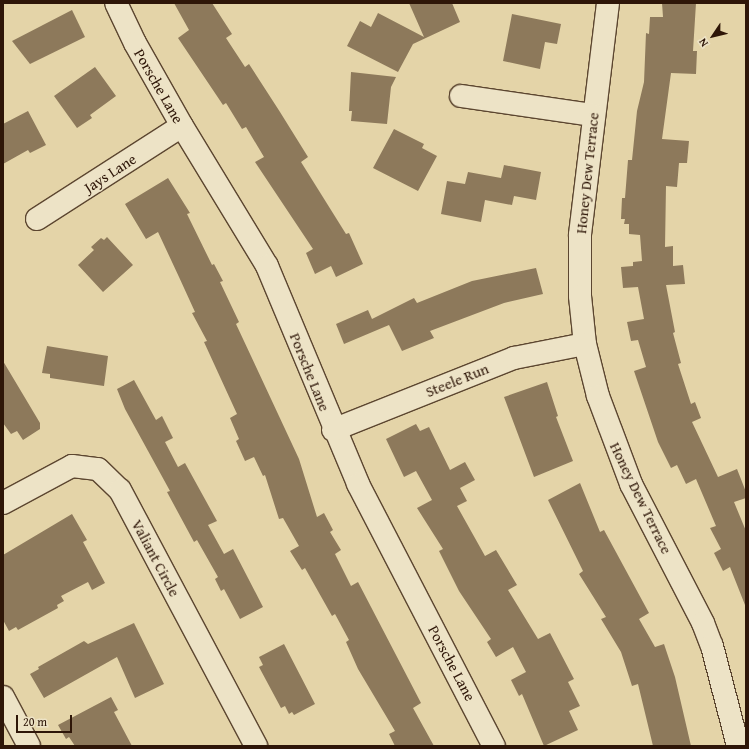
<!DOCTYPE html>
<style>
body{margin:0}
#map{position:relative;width:749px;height:749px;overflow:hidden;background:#e4d4a8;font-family:"Gentium Book Plus",serif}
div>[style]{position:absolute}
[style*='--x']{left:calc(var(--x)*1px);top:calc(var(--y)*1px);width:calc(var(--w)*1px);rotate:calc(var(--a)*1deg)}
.building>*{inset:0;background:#8d795b}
.roads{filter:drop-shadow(1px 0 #5c4630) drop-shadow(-1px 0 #5c4630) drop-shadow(0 1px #5c4630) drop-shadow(0 -1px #5c4630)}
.minor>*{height:22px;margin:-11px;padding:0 11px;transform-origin:11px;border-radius:11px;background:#ede3c6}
span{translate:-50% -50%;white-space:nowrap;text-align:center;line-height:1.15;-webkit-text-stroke:3px #ede3c6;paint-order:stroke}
.street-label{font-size:15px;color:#2e1608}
.frame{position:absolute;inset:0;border:4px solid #2e1608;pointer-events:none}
.north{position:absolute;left:693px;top:16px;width:40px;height:40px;-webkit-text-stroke:3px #ede3c6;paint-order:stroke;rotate:235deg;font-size:11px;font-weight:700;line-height:16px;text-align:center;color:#2e1608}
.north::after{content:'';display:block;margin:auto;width:14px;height:18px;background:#2e1608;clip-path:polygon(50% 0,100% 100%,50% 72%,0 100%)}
.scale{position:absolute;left:16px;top:715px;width:56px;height:18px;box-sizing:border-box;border:2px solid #2e1608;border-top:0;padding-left:5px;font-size:12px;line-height:14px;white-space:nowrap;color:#2e1608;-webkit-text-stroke:3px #ede3c6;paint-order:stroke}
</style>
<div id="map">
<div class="building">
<i style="clip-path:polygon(174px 3px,212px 3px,232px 34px,226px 38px,245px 67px,249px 64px,280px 112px,308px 157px,301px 162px,346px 234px,349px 233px,363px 264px,336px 277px,331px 266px,315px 274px,306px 253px,313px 249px,255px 162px,264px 157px,246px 127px,242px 129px,226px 103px,223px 105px,178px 38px,189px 30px)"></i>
<i style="clip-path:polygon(409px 3px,452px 3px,460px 22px,413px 44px,398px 72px,347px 46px,360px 21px,371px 27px,378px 13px,424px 37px)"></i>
<i style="clip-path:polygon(662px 3px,696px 3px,693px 51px,697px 51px,696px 74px,671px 73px,662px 139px,689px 141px,687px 163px,679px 163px,677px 187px,666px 186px,665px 247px,673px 246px,673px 266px,683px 265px,685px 284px,666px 285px,675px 332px,673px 333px,681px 363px,678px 364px,691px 404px,695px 402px,701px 418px,692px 422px,718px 477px,737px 469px,746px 492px,746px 498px,734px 502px,746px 531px,745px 605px,730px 567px,723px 571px,714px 553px,721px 549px,710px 528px,716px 526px,696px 479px,686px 484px,677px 465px,671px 468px,658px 442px,634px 371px,646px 367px,638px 340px,631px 341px,627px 322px,644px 319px,638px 287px,623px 288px,621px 267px,633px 266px,633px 262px,642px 261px,640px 235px,629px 234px,629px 224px,624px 224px,625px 219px,621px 219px,622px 198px,625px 198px,628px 160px,632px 160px,637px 111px,644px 82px,646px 33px,649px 34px,650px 17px,663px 17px)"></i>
<i style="clip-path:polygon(72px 10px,85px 37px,30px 64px,12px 41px)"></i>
<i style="clip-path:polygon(512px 14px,561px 24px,557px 44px,545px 42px,540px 69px,503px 61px)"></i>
<i style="clip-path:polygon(95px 67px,116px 96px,90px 115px,92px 118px,77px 128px,54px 96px)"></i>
<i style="clip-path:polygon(351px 72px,396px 77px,391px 87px,387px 124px,351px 121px,352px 111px,349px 111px)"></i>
<i style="clip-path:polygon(28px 111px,46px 145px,30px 153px,28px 150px,3px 164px,3px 124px)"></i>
<i style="clip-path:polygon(394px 129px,424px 144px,422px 148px,437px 156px,418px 191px,373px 168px)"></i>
<i style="clip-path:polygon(504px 165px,541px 172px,536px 200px,514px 196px,512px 205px,485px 200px,481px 222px,441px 214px,447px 181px,465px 184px,468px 172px,501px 178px)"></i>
<i style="clip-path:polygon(168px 178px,190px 213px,187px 214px,212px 265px,214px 264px,223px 281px,220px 282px,239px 322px,236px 324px,299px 459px,317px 517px,324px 513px,333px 530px,330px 532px,341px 550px,335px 554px,351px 586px,358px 582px,421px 703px,413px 708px,434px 746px,395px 746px,389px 734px,395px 731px,358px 669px,346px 642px,349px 640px,335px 614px,332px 616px,305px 568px,302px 570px,290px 551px,299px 546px,283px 518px,279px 519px,265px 475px,263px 476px,254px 457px,245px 461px,236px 441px,239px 439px,230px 418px,237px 414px,204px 342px,207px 341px,192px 313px,195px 312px,179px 277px,158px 232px,146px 239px,125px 204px)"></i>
<i style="clip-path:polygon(107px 237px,133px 265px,103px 292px,78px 265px,94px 250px,91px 247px,101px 238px,104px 240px)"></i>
<i style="clip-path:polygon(536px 268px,543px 294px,504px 303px,430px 331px,434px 338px,402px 351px,389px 325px,344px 344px,336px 324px,368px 310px,372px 319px,414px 298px,417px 303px,472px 281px)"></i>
<i style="clip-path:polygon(47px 346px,108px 356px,104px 386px,50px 378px,50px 374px,42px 373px)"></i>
<i style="clip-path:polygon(3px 361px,40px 423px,40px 429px,23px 440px,17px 431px,11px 434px,3px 423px)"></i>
<i style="clip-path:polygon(134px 380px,156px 420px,162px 416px,173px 438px,165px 442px,178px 467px,185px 463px,217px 521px,208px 525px,224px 554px,233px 549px,263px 607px,240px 619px,224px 589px,221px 591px,215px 579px,218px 577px,197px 540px,194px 542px,167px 492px,170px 491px,125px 409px,117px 389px)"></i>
<i style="clip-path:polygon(547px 382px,558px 416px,556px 417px,573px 461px,534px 477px,504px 397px)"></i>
<i style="clip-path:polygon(416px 424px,420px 431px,429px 427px,450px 470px,465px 462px,475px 480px,460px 488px,467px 501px,457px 506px,485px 556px,496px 550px,517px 585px,508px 590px,538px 639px,550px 633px,574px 679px,568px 682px,580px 706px,569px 711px,578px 730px,544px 746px,522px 694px,519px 696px,511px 680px,526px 672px,513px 647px,496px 657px,487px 642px,491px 639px,459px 591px,439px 551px,443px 549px,417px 508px,432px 500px,416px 471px,404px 477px,386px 439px)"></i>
<i style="clip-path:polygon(580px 483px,600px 532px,604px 530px,649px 613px,639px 619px,655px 647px,664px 644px,675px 677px,691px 746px,653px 746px,638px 684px,632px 686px,621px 652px,601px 619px,606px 617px,579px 574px,583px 571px,548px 500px)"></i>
<i style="clip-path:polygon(72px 514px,87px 540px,83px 542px,105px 583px,92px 590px,88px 582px,61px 596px,64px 601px,57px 605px,58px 608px,18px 630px,16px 627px,9px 631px,3px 620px,3px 555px)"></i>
<i style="clip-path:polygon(134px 623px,164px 684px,135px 698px,117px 657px,44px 698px,30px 674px,39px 669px,38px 667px,84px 641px,88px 644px)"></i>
<i style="clip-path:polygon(284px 644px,315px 704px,294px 715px,292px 712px,289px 714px,285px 706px,281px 708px,259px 667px,263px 665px,259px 657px)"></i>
<i style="clip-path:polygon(111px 697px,118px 710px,114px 712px,132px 746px,75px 746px,69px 737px,66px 739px,58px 725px)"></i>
</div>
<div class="roads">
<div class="minor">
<i style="--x:116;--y:3;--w:44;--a:64.6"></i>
<i style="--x:135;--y:43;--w:95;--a:60.5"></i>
<i style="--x:182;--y:126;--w:164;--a:58.7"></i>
<i style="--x:267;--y:266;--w:236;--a:67.3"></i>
<i style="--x:358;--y:484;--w:295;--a:62.6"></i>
<i style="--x:608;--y:3;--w:234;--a:96.9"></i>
<i style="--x:580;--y:235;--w:61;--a:90"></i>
<i style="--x:580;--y:296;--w:48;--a:84.1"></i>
<i style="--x:585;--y:344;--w:54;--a:76"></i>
<i style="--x:598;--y:396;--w:94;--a:69.4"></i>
<i style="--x:631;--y:484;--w:157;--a:62.6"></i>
<i style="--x:703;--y:623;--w:25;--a:69"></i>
<i style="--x:712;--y:646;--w:103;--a:75.4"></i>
<i style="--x:461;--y:96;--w:133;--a:8.2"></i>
<i style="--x:37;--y:219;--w:172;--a:-32.7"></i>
<i style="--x:333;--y:430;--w:195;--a:-21.7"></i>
<i style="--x:514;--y:358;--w:72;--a:-11.2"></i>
<i style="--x:3;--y:503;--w:78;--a:-28.2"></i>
<i style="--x:72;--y:466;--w:26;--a:7"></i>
<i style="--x:98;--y:469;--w:30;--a:44"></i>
<i style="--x:120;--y:490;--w:290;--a:62"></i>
<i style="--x:3;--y:697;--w:55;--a:62"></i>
</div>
</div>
<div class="street-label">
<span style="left:159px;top:86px;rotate:60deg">Porsche Lane</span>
<span style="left:110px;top:173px;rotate:-33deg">Jays Lane</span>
<span style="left:587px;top:173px;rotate:-84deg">Honey Dew Terrace</span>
<span style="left:310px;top:372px;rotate:68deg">Porsche Lane</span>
<span style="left:457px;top:380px;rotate:-22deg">Steele Run</span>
<span style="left:641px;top:498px;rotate:64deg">Honey Dew Terrace</span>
<span style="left:156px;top:558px;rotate:62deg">Valiant Circle</span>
<span style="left:452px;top:663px;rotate:62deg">Porsche Lane</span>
</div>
<div class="frame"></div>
<div class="north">N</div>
<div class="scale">20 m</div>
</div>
